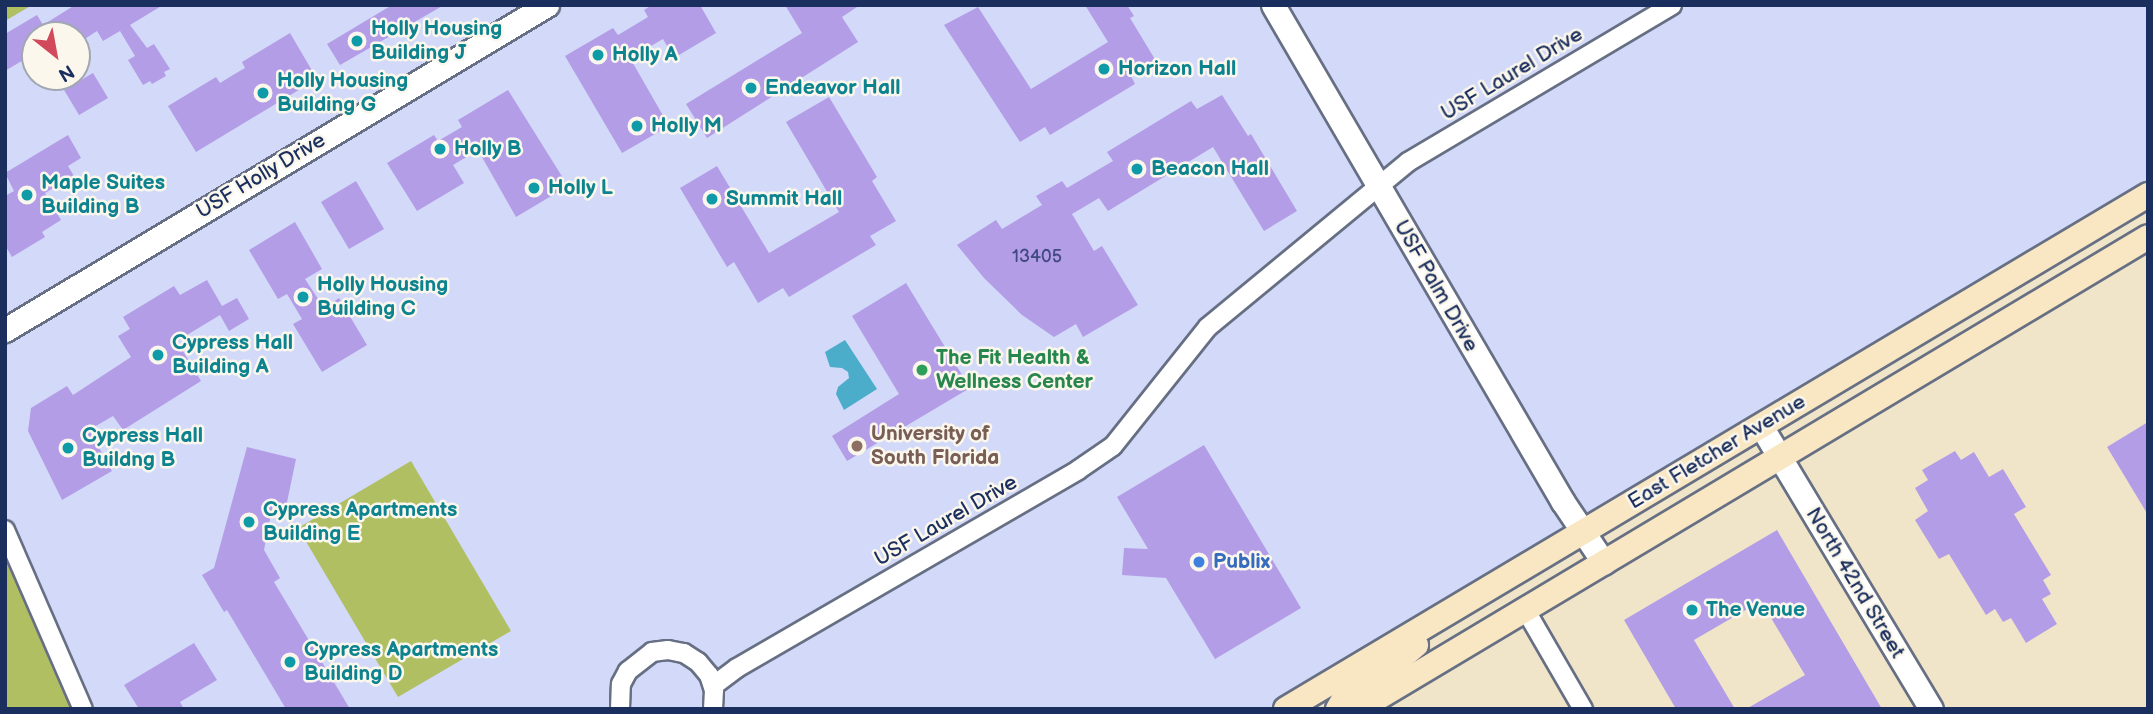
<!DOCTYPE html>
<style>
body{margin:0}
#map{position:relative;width:2153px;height:714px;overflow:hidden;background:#f1e5c9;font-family:"Balsamiq Sans",sans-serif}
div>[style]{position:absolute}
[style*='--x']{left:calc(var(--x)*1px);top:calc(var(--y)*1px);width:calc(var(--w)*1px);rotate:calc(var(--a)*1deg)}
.built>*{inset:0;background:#d2d9f9}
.green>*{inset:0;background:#b0bf62}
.water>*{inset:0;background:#4cadcb}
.building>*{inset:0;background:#b49de7}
.roads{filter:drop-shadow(2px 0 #666f83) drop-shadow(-2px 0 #666f83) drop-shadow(0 2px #666f83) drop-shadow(0 -2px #666f83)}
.minor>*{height:18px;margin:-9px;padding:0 9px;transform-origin:9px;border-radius:9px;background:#fff}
.tertiary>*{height:23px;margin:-11.5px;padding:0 11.5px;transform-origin:11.5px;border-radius:11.5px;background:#fff}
.secondary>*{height:24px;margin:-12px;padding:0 12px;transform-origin:12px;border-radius:12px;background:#f9e7c3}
.dots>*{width:19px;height:19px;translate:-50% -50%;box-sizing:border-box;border:4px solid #fbf7ec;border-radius:50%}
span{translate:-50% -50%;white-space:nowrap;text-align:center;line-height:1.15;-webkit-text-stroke:5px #fbf7ec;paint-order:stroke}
.number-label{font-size:18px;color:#414a80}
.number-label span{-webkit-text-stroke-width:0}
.culture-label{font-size:21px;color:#0d838f;font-weight:700}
.left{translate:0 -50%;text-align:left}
.street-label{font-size:21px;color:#1b2f5e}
.leisure-label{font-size:21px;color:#27864d;font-weight:700}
.education-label{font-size:21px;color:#785e54;font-weight:700}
.shop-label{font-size:21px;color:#366cbe;font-weight:700}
.frame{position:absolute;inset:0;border:7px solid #1b2f5e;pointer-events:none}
.north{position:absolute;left:21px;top:21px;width:70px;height:70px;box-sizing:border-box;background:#fbf7ec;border:2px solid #a1a7b3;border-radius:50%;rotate:149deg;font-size:19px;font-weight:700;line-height:28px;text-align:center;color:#1b2f5e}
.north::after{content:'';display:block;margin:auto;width:24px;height:32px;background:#d1495b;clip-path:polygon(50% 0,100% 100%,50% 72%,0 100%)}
</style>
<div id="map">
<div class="built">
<i style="clip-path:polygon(evenodd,5px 5px,2148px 5px,2148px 184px,1271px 709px,5px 709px,5px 5px,35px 35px,77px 35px,77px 77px,35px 77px,35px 35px)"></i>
</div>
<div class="green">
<i style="clip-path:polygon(5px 5px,32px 5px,5px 21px)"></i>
<i style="clip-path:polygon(411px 461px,511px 631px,398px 697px,298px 528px)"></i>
<i style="clip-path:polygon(5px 547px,78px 709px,5px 709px)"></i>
</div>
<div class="water">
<i style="clip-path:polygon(845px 340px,877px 389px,844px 410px,836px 394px,838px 387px,849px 378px,848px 372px,842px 368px,830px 367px,825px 352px)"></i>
</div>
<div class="building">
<i style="clip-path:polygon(75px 5px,163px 5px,130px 25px,147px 48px,154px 44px,170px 69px,164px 72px,166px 76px,152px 84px,150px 81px,143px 85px,128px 60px,135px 56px,120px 31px,103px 41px,97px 31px,77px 44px,77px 35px,35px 35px,35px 53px,5px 71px,5px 34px,37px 15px,43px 25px)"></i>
<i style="clip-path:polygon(392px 5px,444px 5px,340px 65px,327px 44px)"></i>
<i style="clip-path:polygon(652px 5px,700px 5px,716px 33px,674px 58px,663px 39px,630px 58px,669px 126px,622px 153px,565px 56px,613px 28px,618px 35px,648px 17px,644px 10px)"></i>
<i style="clip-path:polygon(785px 5px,860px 5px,842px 17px,858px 42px,707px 138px,686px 104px,802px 33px)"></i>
<i style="clip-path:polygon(1085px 5px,1127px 5px,1134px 16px,1130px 18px,1156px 61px,1131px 76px,1135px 84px,1050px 135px,1045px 127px,1020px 142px,944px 25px,978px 7px,1031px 89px,1108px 42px)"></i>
<i style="clip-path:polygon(290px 33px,317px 79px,196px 152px,168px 106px,216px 77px,220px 83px,233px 75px,245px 68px,242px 62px)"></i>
<i style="clip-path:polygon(93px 73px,108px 98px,79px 115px,64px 90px)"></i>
<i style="clip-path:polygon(508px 90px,568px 186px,516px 217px,478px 150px,453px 165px,464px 183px,417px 211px,387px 163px,434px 135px,438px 141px,462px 127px,458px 120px)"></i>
<i style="clip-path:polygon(1222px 95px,1248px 136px,1251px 134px,1297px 211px,1264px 231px,1213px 147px,1108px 211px,1099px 198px,1072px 214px,1094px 251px,1102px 246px,1138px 305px,1083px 337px,1076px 324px,1054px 337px,1022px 315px,984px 278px,957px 245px,996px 220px,1002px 229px,1042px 205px,1036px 196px,1062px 181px,1067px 188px,1113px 161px,1107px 152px,1191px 101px,1197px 109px)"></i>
<i style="clip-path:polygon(829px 97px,877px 177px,872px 181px,896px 221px,870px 236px,876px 245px,789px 297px,783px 288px,758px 303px,734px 262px,727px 267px,680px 188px,717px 166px,769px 253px,839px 212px,786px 122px)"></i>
<i style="clip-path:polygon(68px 135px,81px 158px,68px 166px,74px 176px,45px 193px,61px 220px,42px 232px,45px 237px,12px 257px,5px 245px,5px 196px,14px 191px,5px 173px)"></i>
<i style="clip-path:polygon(356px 181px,384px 229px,349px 249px,321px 202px)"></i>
<i style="clip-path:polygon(295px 222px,322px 269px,305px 279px,324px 308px,339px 298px,367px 345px,322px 372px,293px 324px,302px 319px,287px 294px,278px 299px,249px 250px)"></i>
<i style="clip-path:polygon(207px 280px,222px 306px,237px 298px,249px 319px,229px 331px,220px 315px,177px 341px,201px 381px,123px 430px,113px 416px,89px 430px,112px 471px,62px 500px,28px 431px,31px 408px,67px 386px,73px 395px,131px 357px,118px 336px,130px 329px,123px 317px,174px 286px,180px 295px)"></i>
<i style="clip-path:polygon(906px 283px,970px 388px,847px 461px,832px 436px,899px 394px,852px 316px)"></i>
<i style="clip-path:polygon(2148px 422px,2148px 515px,2107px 447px)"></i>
<i style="clip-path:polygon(1204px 445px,1301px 608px,1215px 659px,1166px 578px,1122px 575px,1124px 548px,1148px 549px,1117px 497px)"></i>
<i style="clip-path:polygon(247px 447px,296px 459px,286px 507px,273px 504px,264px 550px,280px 578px,274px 582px,350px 709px,286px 709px,227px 610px,224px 612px,202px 575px,214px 568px)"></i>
<i style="clip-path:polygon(1955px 451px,1961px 460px,1974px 452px,1989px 477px,2003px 469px,2026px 507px,2014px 514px,2051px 575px,2043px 580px,2051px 594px,2042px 599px,2057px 624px,2026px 643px,2011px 618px,2003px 622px,1995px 609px,1986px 615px,1949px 554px,1939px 559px,1915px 520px,1928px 511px,1915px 488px,1928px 480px,1922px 470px)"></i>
<i style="clip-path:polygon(1777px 530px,1882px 709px,1746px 709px,1805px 675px,1761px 601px,1694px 640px,1735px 709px,1676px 709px,1624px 620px)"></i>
<i style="clip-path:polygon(194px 643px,217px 680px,180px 702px,184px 709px,139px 709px,124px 685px)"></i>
</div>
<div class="roads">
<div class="minor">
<i style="--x:5;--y:530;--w:195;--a:66.5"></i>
<i style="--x:1525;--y:609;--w:116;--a:59.9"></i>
<i style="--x:713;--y:686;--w:30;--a:-37"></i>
<i style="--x:737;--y:668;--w:394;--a:-30.1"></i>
<i style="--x:1078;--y:470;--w:42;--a:-34.4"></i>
<i style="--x:1113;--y:446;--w:152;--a:-51.4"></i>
<i style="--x:1208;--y:327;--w:259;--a:-39.5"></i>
<i style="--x:1408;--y:162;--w:307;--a:-30.7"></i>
<i style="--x:620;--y:709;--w:25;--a:-88"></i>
<i style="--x:621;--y:684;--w:15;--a:-62"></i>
<i style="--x:628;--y:671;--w:31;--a:-38"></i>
<i style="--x:652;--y:652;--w:16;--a:-7"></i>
<i style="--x:668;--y:650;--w:16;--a:11"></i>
<i style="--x:684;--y:653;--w:17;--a:33"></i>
<i style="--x:698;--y:662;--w:17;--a:50"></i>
<i style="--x:709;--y:675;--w:16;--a:72"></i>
<i style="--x:714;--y:690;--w:19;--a:93"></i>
</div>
<div class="tertiary">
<i style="--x:1273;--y:5;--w:575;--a:59.74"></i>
<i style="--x:1563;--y:502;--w:73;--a:56.1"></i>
<i style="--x:5;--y:330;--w:632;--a:-30.95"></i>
<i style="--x:1761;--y:426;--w:330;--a:59"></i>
</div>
<div class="secondary">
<i style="--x:1286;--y:709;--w:1004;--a:-30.81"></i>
<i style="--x:1338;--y:709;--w:16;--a:-60"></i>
<i style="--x:1346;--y:695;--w:44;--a:-31.2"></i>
<i style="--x:1384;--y:672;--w:42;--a:-40.2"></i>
<i style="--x:1359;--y:709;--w:919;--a:-30.89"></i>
</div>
</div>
<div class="dots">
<i style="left:357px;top:41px;background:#0f9aa8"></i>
<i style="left:598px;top:55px;background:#0f9aa8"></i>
<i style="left:1104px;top:69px;background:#0f9aa8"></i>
<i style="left:751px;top:88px;background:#0f9aa8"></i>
<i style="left:263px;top:93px;background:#0f9aa8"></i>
<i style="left:637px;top:126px;background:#0f9aa8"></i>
<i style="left:440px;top:149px;background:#0f9aa8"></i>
<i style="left:1137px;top:169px;background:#0f9aa8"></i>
<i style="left:534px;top:188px;background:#0f9aa8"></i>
<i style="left:27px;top:195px;background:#0f9aa8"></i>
<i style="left:712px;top:199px;background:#0f9aa8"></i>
<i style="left:303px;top:297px;background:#0f9aa8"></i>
<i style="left:158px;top:355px;background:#0f9aa8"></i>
<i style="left:922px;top:370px;background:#2e9e5b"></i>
<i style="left:857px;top:446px;background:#8d6e63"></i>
<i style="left:68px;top:448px;background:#0f9aa8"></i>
<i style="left:249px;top:522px;background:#0f9aa8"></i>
<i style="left:1199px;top:562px;background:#3f7fe0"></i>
<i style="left:1692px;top:610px;background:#0f9aa8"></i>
<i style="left:290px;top:662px;background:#0f9aa8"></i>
</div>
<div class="number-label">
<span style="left:1037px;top:257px">13405</span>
</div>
<div class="culture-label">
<span class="left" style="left:371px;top:41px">Holly Housing<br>Building J</span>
<span class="left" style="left:612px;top:55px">Holly A</span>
<span class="left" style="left:1118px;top:69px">Horizon Hall</span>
<span class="left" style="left:277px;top:93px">Holly Housing<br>Building G</span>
<span class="left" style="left:765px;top:88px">Endeavor Hall</span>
<span class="left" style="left:651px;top:126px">Holly M</span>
<span class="left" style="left:454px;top:149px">Holly B</span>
<span class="left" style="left:1151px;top:169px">Beacon Hall</span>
<span class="left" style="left:41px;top:195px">Maple Suites<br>Building B</span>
<span class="left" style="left:548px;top:188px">Holly L</span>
<span class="left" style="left:726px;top:199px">Summit Hall</span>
<span class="left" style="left:317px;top:297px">Holly Housing<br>Building C</span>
<span class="left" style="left:172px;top:355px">Cypress Hall<br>Building A</span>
<span class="left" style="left:82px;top:448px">Cypress Hall<br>Buildng B</span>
<span class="left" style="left:263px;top:522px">Cypress Apartments<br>Building E</span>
<span class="left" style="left:1706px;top:610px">The Venue</span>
<span class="left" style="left:304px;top:662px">Cypress Apartments<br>Building D</span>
</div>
<div class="street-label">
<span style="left:1512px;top:74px;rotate:-31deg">USF Laurel Drive</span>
<span style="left:261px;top:176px;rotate:-31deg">USF Holly Drive</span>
<span style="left:1436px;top:286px;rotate:60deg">USF Palm Drive</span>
<span style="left:1717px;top:452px;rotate:-31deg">East Fletcher Avenue</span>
<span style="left:946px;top:521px;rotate:-30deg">USF Laurel Drive</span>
<span style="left:1855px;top:583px;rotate:59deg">North 42nd Street</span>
</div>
<div class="leisure-label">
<span class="left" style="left:936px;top:370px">The Fit Health &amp;<br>Wellness Center</span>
</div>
<div class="education-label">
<span class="left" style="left:871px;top:446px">University of<br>South Florida</span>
</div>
<div class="shop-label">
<span class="left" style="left:1213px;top:562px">Publix</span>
</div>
<div class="frame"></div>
<div class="north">N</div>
</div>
